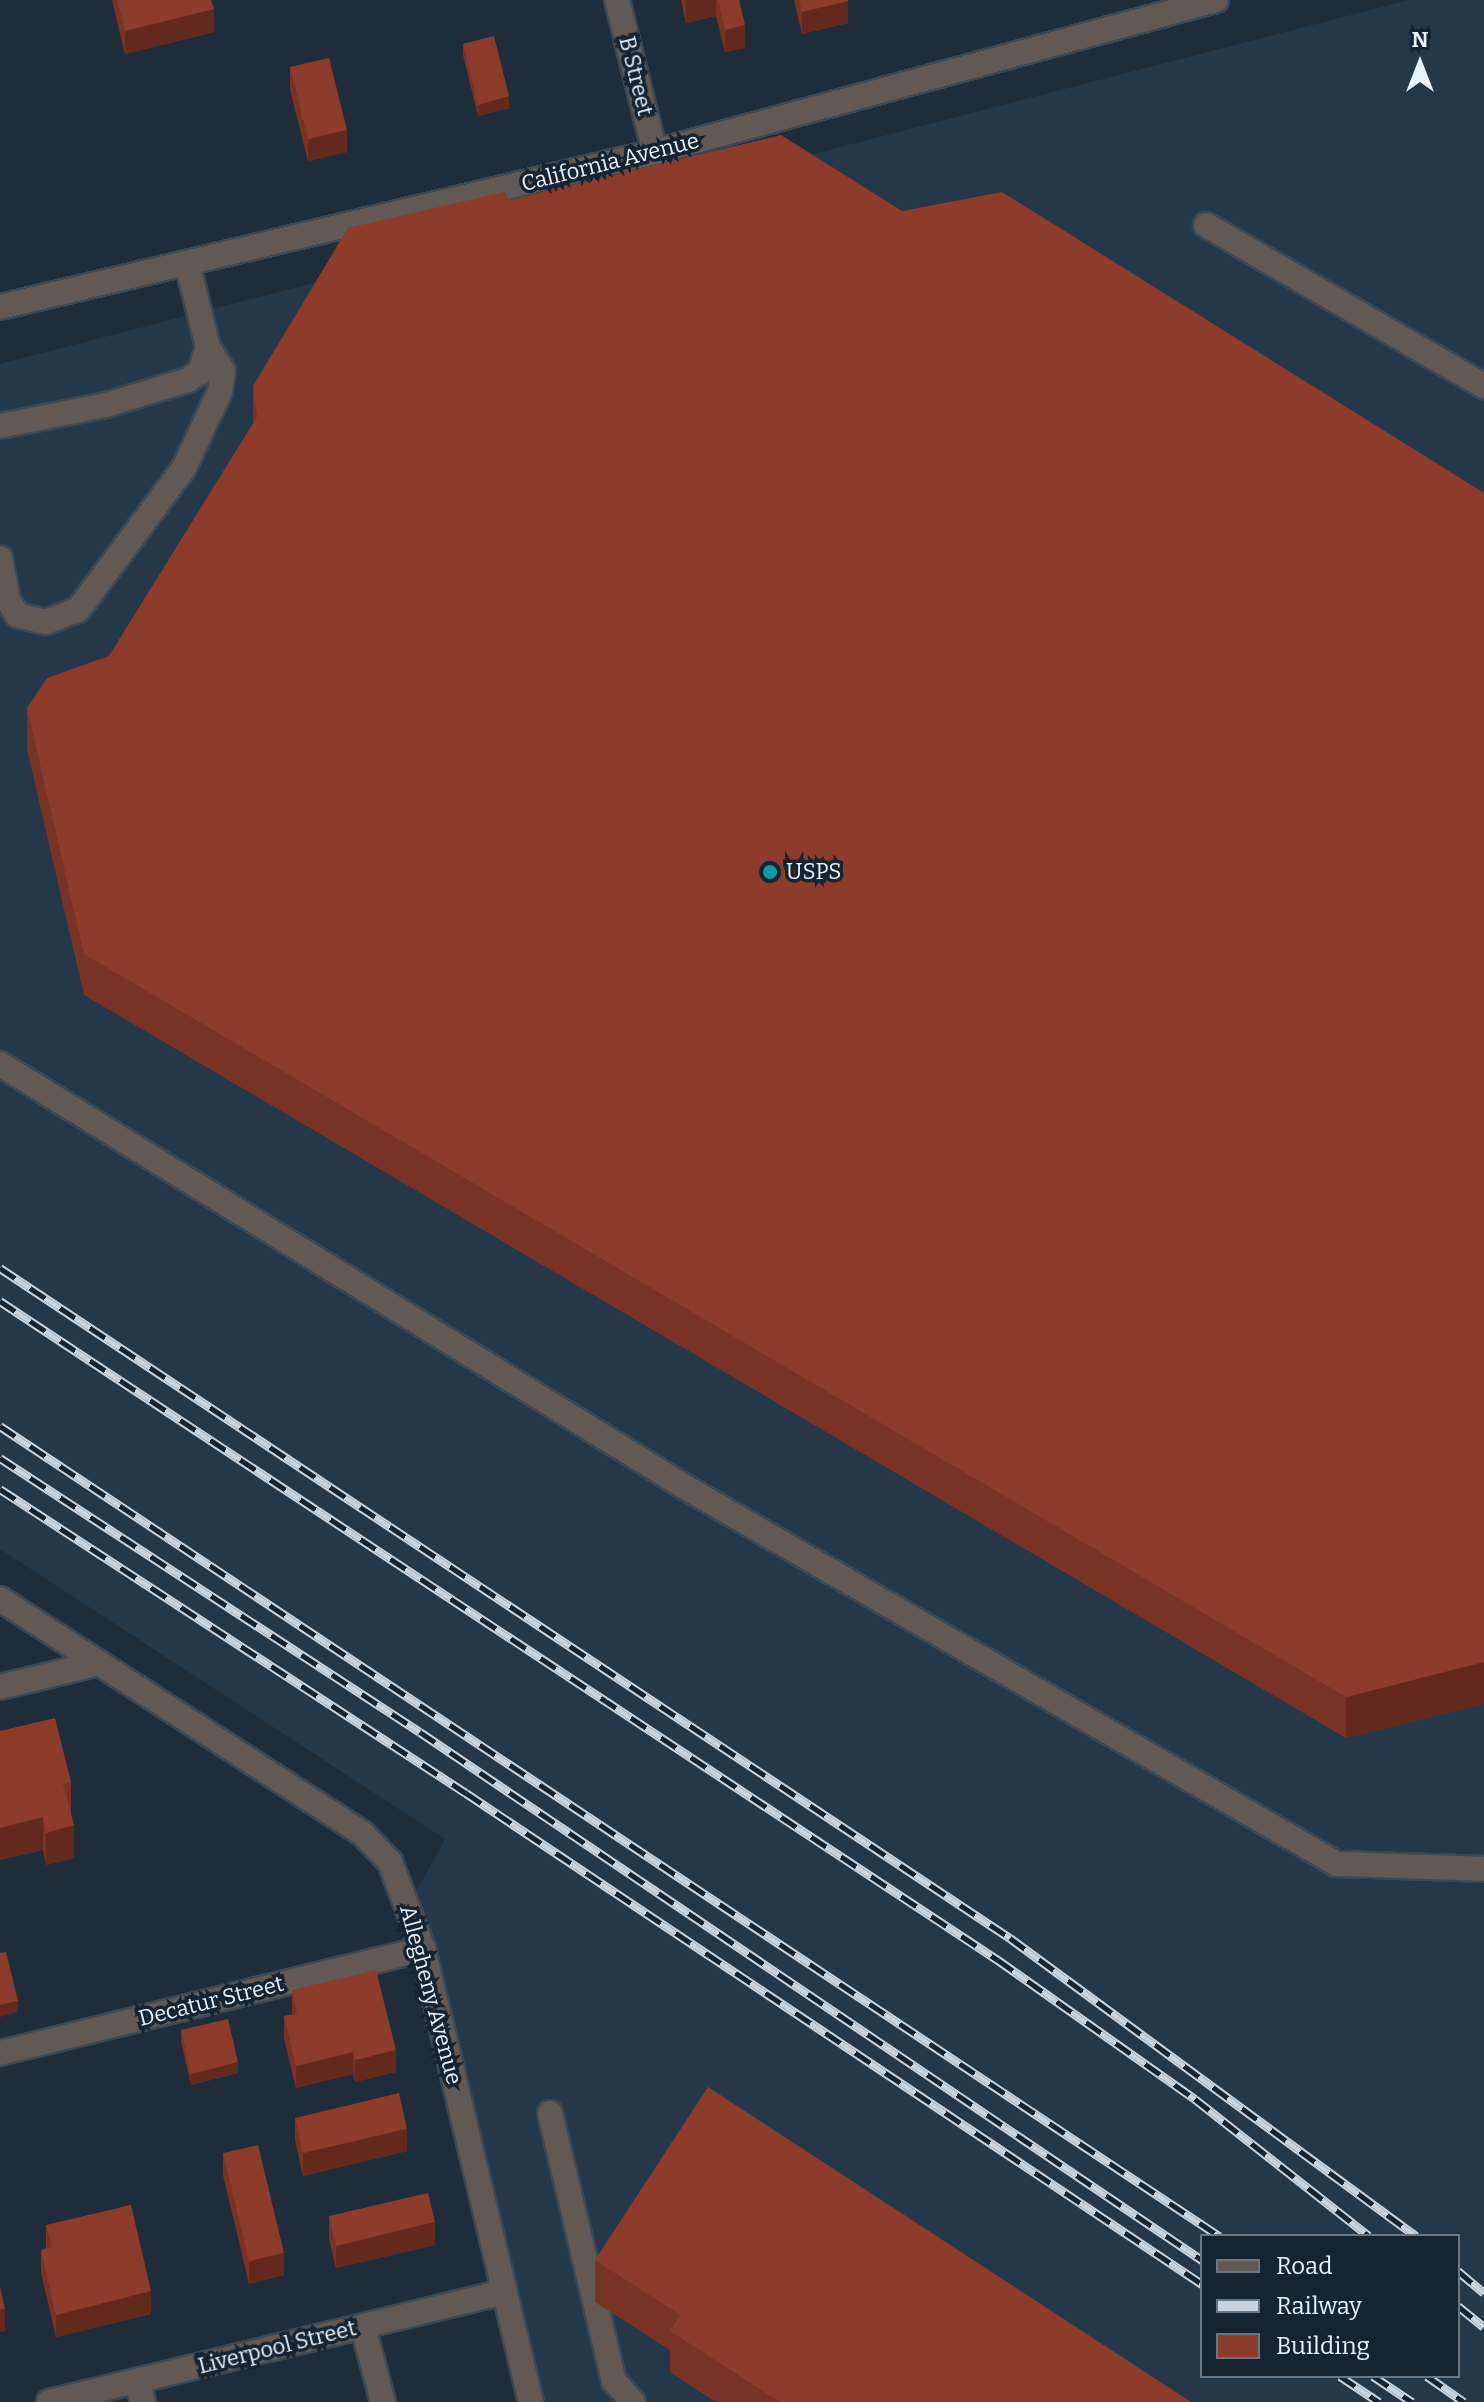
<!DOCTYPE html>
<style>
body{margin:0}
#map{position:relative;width:1484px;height:2402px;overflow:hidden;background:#1f2d3a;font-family:Bitter,serif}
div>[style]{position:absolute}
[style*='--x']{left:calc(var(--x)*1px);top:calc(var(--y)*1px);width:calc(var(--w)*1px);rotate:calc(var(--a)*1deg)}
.built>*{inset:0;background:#25384a}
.roads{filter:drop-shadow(2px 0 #3b4955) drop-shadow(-2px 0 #3b4955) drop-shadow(0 2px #3b4955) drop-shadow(0 -2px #3b4955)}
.service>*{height:24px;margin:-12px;padding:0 12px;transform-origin:12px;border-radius:12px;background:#625955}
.minor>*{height:24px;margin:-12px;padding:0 12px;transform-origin:12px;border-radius:12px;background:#625955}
.tertiary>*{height:24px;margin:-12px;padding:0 12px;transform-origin:12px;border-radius:12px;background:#625955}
.rail>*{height:9px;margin-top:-4.5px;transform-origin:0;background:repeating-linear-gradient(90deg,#162330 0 18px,#c9d3dd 0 36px);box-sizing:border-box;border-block:2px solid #c9d3dd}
.wall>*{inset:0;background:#793324}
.shaded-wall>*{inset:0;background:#63291d}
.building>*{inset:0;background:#8d3b2a}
.dots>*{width:22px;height:22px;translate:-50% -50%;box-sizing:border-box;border:4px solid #162330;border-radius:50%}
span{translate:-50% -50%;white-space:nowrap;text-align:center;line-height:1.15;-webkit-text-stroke:7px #162330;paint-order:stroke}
.street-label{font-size:22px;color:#e9f2fb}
.poi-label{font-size:22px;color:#e9f2fb}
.left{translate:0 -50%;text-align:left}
.legend{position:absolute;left:1200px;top:2234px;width:260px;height:144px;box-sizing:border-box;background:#162330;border:2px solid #6a7681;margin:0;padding:10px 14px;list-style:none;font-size:24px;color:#e9f2fb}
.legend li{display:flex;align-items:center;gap:16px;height:40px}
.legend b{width:40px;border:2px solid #6a7681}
.north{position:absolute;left:1380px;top:24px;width:80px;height:80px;-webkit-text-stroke:6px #162330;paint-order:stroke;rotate:0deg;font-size:22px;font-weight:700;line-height:32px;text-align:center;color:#e9f2fb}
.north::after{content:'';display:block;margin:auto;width:28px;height:36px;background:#e9f2fb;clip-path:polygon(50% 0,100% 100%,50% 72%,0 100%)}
</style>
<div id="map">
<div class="built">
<i style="clip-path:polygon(evenodd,1409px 0,1484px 0,1484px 2402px,531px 2402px,409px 1905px,445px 1839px,0 1549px,0 364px,1409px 0,1202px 2236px,1458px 2236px,1458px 2376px,1202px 2376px,1202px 2236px)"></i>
</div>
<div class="roads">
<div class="service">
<i style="--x:1206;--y:225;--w:321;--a:30.1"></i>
<i style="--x:0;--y:426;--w:108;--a:-11.2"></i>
<i style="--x:106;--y:405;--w:86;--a:-17"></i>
<i style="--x:188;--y:380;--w:14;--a:-34"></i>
<i style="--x:200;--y:372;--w:26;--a:-72"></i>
<i style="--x:0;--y:558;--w:43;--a:79.2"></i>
<i style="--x:8;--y:600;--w:17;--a:59"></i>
<i style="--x:17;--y:615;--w:30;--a:14"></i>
<i style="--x:46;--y:622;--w:34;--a:-21"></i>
<i style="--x:78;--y:610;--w:177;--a:-53.3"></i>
<i style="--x:184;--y:468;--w:85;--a:-64.9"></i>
<i style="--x:220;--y:391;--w:20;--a:-81"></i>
<i style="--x:223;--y:371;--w:28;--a:-122"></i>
<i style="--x:208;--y:347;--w:87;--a:-104"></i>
<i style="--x:0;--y:1064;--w:805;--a:31.7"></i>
<i style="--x:685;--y:1487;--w:753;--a:30.04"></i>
<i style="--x:1337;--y:1864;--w:147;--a:1.9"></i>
<i style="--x:0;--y:2053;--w:436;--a:-13.8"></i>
<i style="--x:550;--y:2113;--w:276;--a:76.6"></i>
<i style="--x:614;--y:2381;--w:28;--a:48"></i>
<i style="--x:363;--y:2327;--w:78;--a:75.1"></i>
<i style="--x:137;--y:2381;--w:22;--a:74"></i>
</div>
<div class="minor">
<i style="--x:617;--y:0;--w:157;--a:76"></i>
<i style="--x:0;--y:1599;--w:432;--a:32.9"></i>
<i style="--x:363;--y:1834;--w:39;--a:46"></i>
<i style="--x:390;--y:1862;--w:93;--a:69.2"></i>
<i style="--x:423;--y:1949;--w:466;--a:76.6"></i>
<i style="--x:0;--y:1687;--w:102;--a:-13.6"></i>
<i style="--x:49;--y:2402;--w:468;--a:-13.6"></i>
</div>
<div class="tertiary">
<i style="--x:0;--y:307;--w:673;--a:-13.31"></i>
<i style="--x:655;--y:152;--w:581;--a:-15.16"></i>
</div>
</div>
<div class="rail">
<i style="--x:0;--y:1268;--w:1212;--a:33.56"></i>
<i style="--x:1010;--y:1938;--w:504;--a:36.28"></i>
<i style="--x:0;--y:1301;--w:1196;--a:33.44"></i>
<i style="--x:998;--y:1960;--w:241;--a:35.2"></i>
<i style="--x:1195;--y:2099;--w:221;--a:38.2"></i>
<i style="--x:0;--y:1426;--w:1464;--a:33.6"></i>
<i style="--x:0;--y:1458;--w:501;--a:33.12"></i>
<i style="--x:420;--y:1732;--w:944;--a:34.03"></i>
<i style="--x:0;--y:1489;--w:556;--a:33.12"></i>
<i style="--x:466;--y:1793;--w:885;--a:33.71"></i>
<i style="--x:1458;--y:2271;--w:34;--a:40"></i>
<i style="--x:1458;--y:2306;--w:33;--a:39"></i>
<i style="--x:1340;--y:2376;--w:47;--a:33.7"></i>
<i style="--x:1373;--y:2376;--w:47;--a:33.7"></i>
<i style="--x:1427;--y:2376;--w:45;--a:35.1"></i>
</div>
<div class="wall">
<i style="clip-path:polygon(112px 0,211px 0,214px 32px,125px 54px)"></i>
<i style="clip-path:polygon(681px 0,739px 0,745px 48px,725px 52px,716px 16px,686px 23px)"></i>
<i style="clip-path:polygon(794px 0,848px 0,848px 23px,802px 34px)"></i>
<i style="clip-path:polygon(463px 44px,509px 108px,478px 116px,463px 55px)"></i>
<i style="clip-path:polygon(290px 67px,347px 152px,308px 161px,290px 90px)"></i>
<i style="clip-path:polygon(510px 200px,902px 211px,1484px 493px,1484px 1704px,1346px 1738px,84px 995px,27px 749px,27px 708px,109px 656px,253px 424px,253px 386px)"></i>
<i style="clip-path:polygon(0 1731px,71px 1782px,71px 1814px,74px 1858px,46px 1865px,43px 1850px,0 1860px)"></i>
<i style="clip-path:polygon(292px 1990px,396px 2072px,355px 2082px,353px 2074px,296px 2088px,284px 2039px,284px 2016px,292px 2015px)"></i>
<i style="clip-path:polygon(181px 2030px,238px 2073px,191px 2085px,181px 2042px)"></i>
<i style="clip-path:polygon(295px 2118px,407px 2151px,303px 2176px,295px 2140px)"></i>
<i style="clip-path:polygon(223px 2153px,284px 2275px,249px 2284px,223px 2175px)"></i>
<i style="clip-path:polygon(329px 2216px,435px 2245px,336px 2268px,329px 2239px)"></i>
<i style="clip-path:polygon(46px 2225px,151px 2314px,56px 2337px,41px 2273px,41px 2250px,46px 2249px)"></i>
<i style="clip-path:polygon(595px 2260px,1191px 2402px,716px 2402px,670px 2372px,670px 2350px,595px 2302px)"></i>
</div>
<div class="shaded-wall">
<i style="clip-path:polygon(688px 0,716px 0,716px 16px,686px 23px,686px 1px)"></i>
<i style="clip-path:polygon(848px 1px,848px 23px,802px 34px,802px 12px)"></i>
<i style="clip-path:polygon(214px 9px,214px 32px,125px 54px,125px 31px)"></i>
<i style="clip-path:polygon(745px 25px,745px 48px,725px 52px,725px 30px)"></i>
<i style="clip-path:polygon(509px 96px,509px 108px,478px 116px,478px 105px)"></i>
<i style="clip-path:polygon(347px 130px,347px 152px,308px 161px,308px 139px)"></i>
<i style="clip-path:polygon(1484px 1662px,1484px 1704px,1346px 1738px,1346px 1697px)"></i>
<i style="clip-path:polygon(43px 1817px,43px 1850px,0 1860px,0 1828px)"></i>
<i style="clip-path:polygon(74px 1825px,74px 1858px,46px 1865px,46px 1833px)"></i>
<i style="clip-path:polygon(18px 2001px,18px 2012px,0 2017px,0 2005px)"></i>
<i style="clip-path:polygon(396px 2050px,396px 2072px,355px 2082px,355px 2060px)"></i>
<i style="clip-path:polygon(353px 2052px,353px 2074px,296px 2088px,296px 2066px)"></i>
<i style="clip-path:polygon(238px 2062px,238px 2073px,191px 2085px,191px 2074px)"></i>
<i style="clip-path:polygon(407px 2129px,407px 2151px,303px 2176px,303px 2153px)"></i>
<i style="clip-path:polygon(435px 2222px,435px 2245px,336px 2268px,336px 2246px)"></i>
<i style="clip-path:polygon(284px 2253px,284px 2275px,249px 2284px,249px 2261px)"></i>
<i style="clip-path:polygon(151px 2291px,151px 2314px,56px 2337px,56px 2315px)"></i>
<i style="clip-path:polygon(5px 2309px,5px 2331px,0 2332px,0 2310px)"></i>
</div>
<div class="building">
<i style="clip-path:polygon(117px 0,211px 0,214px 9px,125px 31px)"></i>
<i style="clip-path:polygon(718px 0,739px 0,745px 25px,725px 30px)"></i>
<i style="clip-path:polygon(799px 0,848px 0,848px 1px,802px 12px)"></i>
<i style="clip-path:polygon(494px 36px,509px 96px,478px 105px,463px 44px)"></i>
<i style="clip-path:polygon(329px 58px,347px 130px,308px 139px,290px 67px)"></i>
<i style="clip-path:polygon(781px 135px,902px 211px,1002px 192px,1484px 493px,1484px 1662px,1346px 1697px,84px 954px,27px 708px,47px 678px,109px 656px,257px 417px,253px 386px,348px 228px,504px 192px,510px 200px)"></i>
<i style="clip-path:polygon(55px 1718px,71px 1782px,63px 1784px,74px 1825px,46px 1833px,43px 1817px,0 1828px,0 1731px)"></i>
<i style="clip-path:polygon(6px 1952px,18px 2001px,0 2005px,0 1953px)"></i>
<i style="clip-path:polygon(376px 1970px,396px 2050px,355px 2060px,353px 2052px,296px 2066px,284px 2016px,297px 2014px,292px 1990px)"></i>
<i style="clip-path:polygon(228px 2019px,238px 2062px,191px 2074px,181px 2030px)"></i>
<i style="clip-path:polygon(708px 2087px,1191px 2402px,780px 2402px,670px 2331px,680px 2315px,595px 2260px)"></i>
<i style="clip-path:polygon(399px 2093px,407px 2129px,303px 2153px,295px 2118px)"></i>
<i style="clip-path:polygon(258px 2145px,284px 2253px,249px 2261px,223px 2153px)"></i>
<i style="clip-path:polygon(428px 2193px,435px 2222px,336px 2246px,329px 2216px)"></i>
<i style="clip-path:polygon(131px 2205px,151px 2291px,56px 2315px,41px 2250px,52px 2247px,46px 2225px)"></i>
<i style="clip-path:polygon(0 2287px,5px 2309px,0 2310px)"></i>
</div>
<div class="dots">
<i style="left:770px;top:872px;background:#0f9aa8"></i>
</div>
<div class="street-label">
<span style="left:636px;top:76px;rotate:76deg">B Street</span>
<span style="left:610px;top:162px;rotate:-14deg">California Avenue</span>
<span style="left:431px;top:1995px;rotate:75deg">Allegheny Avenue</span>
<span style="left:211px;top:2001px;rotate:-14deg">Decatur Street</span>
<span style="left:277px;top:2347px;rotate:-14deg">Liverpool Street</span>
</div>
<div class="poi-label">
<span class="left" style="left:786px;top:872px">USPS</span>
</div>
<ul class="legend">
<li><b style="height:10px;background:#625955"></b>Road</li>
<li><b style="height:10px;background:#c9d3dd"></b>Railway</li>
<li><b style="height:22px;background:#8d3b2a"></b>Building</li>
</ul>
<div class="north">N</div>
</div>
